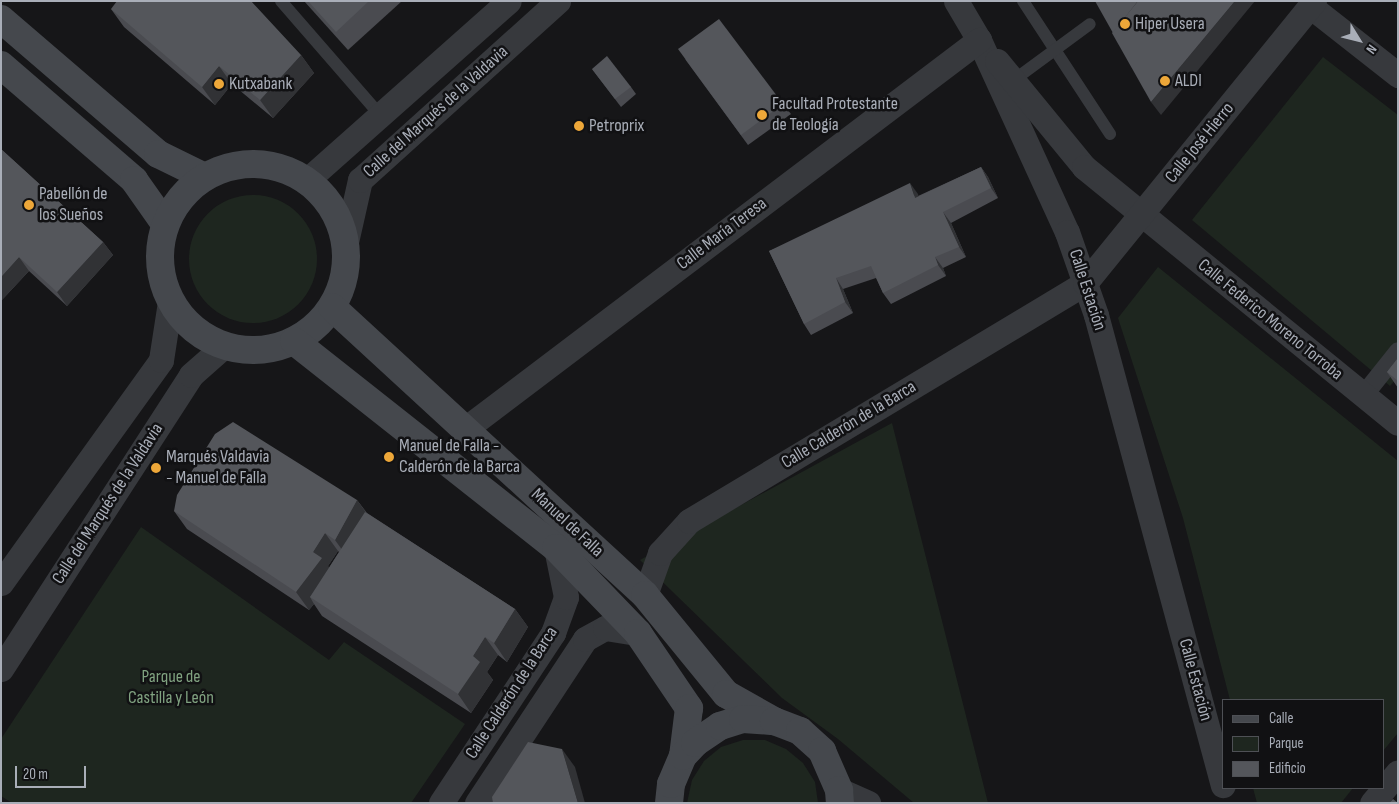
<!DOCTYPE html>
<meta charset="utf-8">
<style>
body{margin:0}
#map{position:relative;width:1399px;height:804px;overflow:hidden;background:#161618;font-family:"Sofia Sans Condensed",sans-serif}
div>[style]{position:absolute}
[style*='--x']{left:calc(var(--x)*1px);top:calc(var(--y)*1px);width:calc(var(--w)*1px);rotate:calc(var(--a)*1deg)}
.green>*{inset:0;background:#1e261f}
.round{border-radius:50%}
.service>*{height:12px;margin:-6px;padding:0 6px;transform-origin:6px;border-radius:6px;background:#37393d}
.pedestrian>*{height:19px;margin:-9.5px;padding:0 9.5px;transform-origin:9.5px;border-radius:9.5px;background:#37393d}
.minor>*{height:25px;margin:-12.5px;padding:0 12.5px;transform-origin:12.5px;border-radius:12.5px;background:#37393d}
.secondary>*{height:28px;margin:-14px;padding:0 14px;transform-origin:14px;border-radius:14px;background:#45484d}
.secondary>.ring{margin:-14px;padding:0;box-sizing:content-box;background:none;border:28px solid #45484d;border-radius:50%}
.wall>*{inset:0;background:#4a4b50}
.shaded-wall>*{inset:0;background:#313235}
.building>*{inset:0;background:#54565b}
.dots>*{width:14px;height:14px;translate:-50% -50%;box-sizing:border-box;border:2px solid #111113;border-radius:50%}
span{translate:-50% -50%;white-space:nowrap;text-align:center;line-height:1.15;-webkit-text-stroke:5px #111113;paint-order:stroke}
.poi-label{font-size:18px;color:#a9aeb8}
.left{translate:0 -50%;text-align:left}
.street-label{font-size:18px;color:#a9aeb8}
.park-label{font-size:18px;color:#80a280}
.frame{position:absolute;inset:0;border:2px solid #a9aeb8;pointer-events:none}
.legend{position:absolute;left:1222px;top:699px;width:162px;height:90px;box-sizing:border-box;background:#111113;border:1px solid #4e5055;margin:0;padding:6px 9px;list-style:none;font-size:15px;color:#a9aeb8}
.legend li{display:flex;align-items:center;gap:10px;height:25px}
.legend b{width:25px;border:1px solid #4e5055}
.north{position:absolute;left:1334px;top:15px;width:50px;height:50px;-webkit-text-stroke:4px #111113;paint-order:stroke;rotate:126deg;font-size:14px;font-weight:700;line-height:20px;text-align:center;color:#a9aeb8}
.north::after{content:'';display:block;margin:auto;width:18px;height:22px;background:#a9aeb8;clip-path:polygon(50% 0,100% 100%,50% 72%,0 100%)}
.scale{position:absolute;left:15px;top:766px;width:71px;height:22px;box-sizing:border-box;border:2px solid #a9aeb8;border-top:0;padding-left:6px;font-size:15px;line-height:18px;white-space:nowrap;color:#a9aeb8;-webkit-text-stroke:4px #111113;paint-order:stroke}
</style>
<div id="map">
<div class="green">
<i style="clip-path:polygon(1323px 57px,1398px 115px,1398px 377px,1390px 386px,1192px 220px)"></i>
<i class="round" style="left:189px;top:195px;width:128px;height:128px"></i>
<i style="clip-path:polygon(1158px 267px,1398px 461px,1398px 733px,1383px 751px,1383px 700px,1230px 700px,1183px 518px,1118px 318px)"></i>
<i style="clip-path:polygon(892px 423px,988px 803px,914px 803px,838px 739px,782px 698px,640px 560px)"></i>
<i style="clip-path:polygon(141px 527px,329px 660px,344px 642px,465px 724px,411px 803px,12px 803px,1px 796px,1px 739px)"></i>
<i style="clip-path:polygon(743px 740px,765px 740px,786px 749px,803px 763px,815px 782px,818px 803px,687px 803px,692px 780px,704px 761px,721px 747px)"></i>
<i style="clip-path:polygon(1253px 788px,1353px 788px,1341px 803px,1257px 803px)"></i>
</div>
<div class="service">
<i style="--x:281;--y:1;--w:151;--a:49"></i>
<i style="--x:1023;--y:1;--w:159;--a:56.8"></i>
<i style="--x:1014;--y:80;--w:94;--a:-36.4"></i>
</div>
<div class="pedestrian">
<i style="--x:1363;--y:395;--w:56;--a:-51.5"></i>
</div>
<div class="minor">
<i style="--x:956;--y:1;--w:45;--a:59.5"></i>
<i style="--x:979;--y:40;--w:211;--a:65.4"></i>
<i style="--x:1067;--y:232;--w:88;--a:70.7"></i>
<i style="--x:1096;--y:315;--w:487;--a:74.9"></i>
<i style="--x:1310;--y:6;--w:112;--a:38.1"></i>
<i style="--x:997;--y:61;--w:137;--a:50.6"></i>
<i style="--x:1084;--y:167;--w:405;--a:39.2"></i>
<i style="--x:306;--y:181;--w:271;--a:-41.6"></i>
<i style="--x:346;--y:242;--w:64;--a:-77.3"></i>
<i style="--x:360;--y:180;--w:267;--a:-42.1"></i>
<i style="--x:465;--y:429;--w:645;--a:-37.12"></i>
<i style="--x:1;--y:583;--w:274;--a:-54.3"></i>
<i style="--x:161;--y:360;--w:59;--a:-81.2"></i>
<i style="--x:645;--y:595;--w:45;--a:-70.3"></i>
<i style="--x:660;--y:553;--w:43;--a:-47.8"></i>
<i style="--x:689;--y:521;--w:462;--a:-31"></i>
<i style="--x:1085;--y:283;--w:363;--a:-50.9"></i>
<i style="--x:1;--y:669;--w:350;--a:-57.1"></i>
<i style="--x:191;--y:375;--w:44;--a:-41.3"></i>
<i style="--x:839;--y:790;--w:32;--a:24"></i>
<i style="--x:441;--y:803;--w:204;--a:-56.6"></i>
<i style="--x:553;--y:633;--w:38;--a:-70"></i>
<i style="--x:566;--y:597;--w:50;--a:-101.5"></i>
<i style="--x:477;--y:803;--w:196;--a:-56.6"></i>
<i style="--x:585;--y:639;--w:23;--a:-29"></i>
<i style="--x:605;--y:628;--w:33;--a:9"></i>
<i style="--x:1372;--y:803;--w:40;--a:-50"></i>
</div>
<div class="secondary">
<i style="--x:1;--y:19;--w:207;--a:40.7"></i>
<i style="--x:158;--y:154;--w:50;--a:26.1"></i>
<i style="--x:1;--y:65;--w:176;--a:40.8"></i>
<i style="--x:134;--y:180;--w:54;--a:54.8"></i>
<i class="ring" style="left:160px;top:164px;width:158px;height:158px"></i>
<i style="--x:332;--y:307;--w:425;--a:42.6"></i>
<i style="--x:645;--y:595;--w:128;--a:50.7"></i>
<i style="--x:726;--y:694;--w:55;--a:29.4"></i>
<i style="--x:294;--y:341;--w:334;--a:38.3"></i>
<i style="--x:556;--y:548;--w:118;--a:46"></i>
<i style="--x:638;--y:633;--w:91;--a:55.8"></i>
<i style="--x:689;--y:708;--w:48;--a:97.1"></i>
<i style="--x:669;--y:803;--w:19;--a:-84"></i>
<i style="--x:671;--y:784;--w:30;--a:-67"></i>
<i style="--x:683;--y:756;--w:18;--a:-47"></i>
<i style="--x:695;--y:743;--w:30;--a:-34"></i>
<i style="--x:720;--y:726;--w:24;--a:-17"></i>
<i style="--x:743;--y:719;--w:31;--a:4"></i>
<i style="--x:774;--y:721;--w:28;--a:21"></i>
<i style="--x:800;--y:731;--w:30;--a:42"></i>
<i style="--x:822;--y:751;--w:43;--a:66.4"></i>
<i style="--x:839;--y:790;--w:13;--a:86"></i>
</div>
<div class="wall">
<i style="clip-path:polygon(304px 1px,402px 1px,348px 50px)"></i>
<i style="clip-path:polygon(111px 9px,301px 55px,314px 73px,273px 118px,232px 84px,215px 105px,124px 27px)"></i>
<i style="clip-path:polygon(685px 59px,783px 104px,791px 114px,748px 145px)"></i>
<i style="clip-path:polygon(592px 69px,631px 87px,636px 94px,621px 107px)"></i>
<i style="clip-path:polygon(1px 149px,103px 242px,113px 255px,67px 306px,29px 271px,1px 301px)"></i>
<i style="clip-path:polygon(981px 167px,988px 177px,998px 198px,951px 223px,966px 257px,943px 268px,946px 276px,891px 304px,883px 293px,876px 278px,843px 289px,853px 313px,811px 335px,804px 324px,769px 251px,918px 194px,918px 196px)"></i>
<i style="clip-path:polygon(1398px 358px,1398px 388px,1387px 372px)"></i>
<i style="clip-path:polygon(evenodd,357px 500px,367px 513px,515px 609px,528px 627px,507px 662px,498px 655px,487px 672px,493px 680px,471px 713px,322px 616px,314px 604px,309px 610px,187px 529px,174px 511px,357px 500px,338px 551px,339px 552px,329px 568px,328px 566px,338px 551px)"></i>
</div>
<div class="shaded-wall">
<i style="clip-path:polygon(1235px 1px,1255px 1px,1161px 115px,1151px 102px)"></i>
<i style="clip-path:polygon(301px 55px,314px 73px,273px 118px,260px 100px)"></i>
<i style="clip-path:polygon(219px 66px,232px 84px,215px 105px,202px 87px)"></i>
<i style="clip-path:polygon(981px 167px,988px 177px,998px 198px,991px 188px)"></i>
<i style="clip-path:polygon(910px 183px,918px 194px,922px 209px,915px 198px)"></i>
<i style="clip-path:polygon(943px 212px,951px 223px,966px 257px,959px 247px)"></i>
<i style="clip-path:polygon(103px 242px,113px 255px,67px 306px,57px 292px)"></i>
<i style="clip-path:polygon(19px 257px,29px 271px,1px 301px,1px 277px)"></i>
<i style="clip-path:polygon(935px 257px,943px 268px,946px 276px,938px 265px)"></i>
<i style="clip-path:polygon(836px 278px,843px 289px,853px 313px,845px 302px)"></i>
<i style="clip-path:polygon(357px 500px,370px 518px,348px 558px,335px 540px)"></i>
<i style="clip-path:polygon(325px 533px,338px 551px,328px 566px,335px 576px,310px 597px,314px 604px,309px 610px,296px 592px,313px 552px)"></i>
<i style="clip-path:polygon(515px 609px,528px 627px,507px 662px,494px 643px)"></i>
<i style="clip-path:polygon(485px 637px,498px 655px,487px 672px,493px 680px,471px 713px,458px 694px,473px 656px)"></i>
<i style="clip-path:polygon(562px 749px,575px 767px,585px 803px,578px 803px)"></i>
</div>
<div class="building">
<i style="clip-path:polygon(117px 1px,251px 1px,301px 55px,260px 100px,219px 66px,202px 87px,111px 9px)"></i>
<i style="clip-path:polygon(308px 1px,369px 1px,336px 32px)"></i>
<i style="clip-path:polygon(1095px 1px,1138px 1px,1113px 33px)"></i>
<i style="clip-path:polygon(1138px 1px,1235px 1px,1151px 102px,1112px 33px)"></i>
<i style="clip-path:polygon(719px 19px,783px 104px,741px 135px,678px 49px)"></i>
<i style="clip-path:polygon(607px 56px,631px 87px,615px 99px,592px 69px)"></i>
<i style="clip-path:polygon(1px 149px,103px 242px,57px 292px,19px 257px,1px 277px)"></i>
<i style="clip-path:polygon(981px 167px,991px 188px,943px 212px,959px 247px,935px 257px,938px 265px,883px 293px,871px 266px,836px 278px,845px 302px,804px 324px,769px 251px,910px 183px,915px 198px)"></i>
<i style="clip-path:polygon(1398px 358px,1398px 381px,1387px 372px)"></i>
<i style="clip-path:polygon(233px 422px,357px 500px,335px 540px,325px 533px,313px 552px,322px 558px,296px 592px,174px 511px,177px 495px,215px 434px)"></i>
<i style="clip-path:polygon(365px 512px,515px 609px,494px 643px,485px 637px,473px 656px,480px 662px,458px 694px,310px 597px)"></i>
<i style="clip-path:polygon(528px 742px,562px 749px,578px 803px,493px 803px,492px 797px)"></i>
<i style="clip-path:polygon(1393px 799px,1398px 803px,1389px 803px)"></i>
</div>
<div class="dots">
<i style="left:1125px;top:24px;background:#eda739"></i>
<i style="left:1165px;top:81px;background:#eda739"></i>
<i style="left:219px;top:84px;background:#eda739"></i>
<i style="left:762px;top:115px;background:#eda739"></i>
<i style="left:579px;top:126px;background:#eda739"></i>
<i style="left:29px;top:205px;background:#eda739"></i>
<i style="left:389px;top:457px;background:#eda739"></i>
<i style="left:156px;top:468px;background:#eda739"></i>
</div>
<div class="poi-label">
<span class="left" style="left:1135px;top:24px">Hiper Usera</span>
<span class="left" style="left:1175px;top:81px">ALDI</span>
<span class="left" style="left:229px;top:84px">Kutxabank</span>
<span class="left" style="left:772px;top:115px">Facultad Protestante<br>de Teología</span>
<span class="left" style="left:589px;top:126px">Petroprix</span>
<span class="left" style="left:39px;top:205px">Pabellón de<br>los Sueños</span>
<span class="left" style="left:399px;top:457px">Manuel de Falla -<br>Calderón de la Barca</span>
<span class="left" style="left:166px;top:468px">Marqués Valdavia<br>- Manuel de Falla</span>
</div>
<div class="street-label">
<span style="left:436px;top:112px;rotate:-42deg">Calle del Marqués de la Valdavia</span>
<span style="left:1200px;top:143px;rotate:-51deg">Calle José Hierro</span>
<span style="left:722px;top:234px;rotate:-37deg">Calle María Teresa</span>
<span style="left:1087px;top:290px;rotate:72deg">Calle Estación</span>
<span style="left:1270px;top:320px;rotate:39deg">Calle Federico Moreno Torroba</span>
<span style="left:849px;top:425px;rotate:-31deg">Calle Calderón de la Barca</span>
<span style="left:108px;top:504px;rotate:-57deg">Calle del Marqués de la Valdavia</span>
<span style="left:567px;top:523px;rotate:43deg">Manuel de Falla</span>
<span style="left:1195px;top:680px;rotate:75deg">Calle Estación</span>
<span style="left:512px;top:693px;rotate:-57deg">Calle Calderón de la Barca</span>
</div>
<div class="park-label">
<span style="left:171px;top:688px">Parque de<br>Castilla y León</span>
</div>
<div class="frame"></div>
<ul class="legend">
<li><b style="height:6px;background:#45484d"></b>Calle</li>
<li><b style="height:14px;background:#1e261f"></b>Parque</li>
<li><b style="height:14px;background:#54565b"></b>Edificio</li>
</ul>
<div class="north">N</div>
<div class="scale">20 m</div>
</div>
